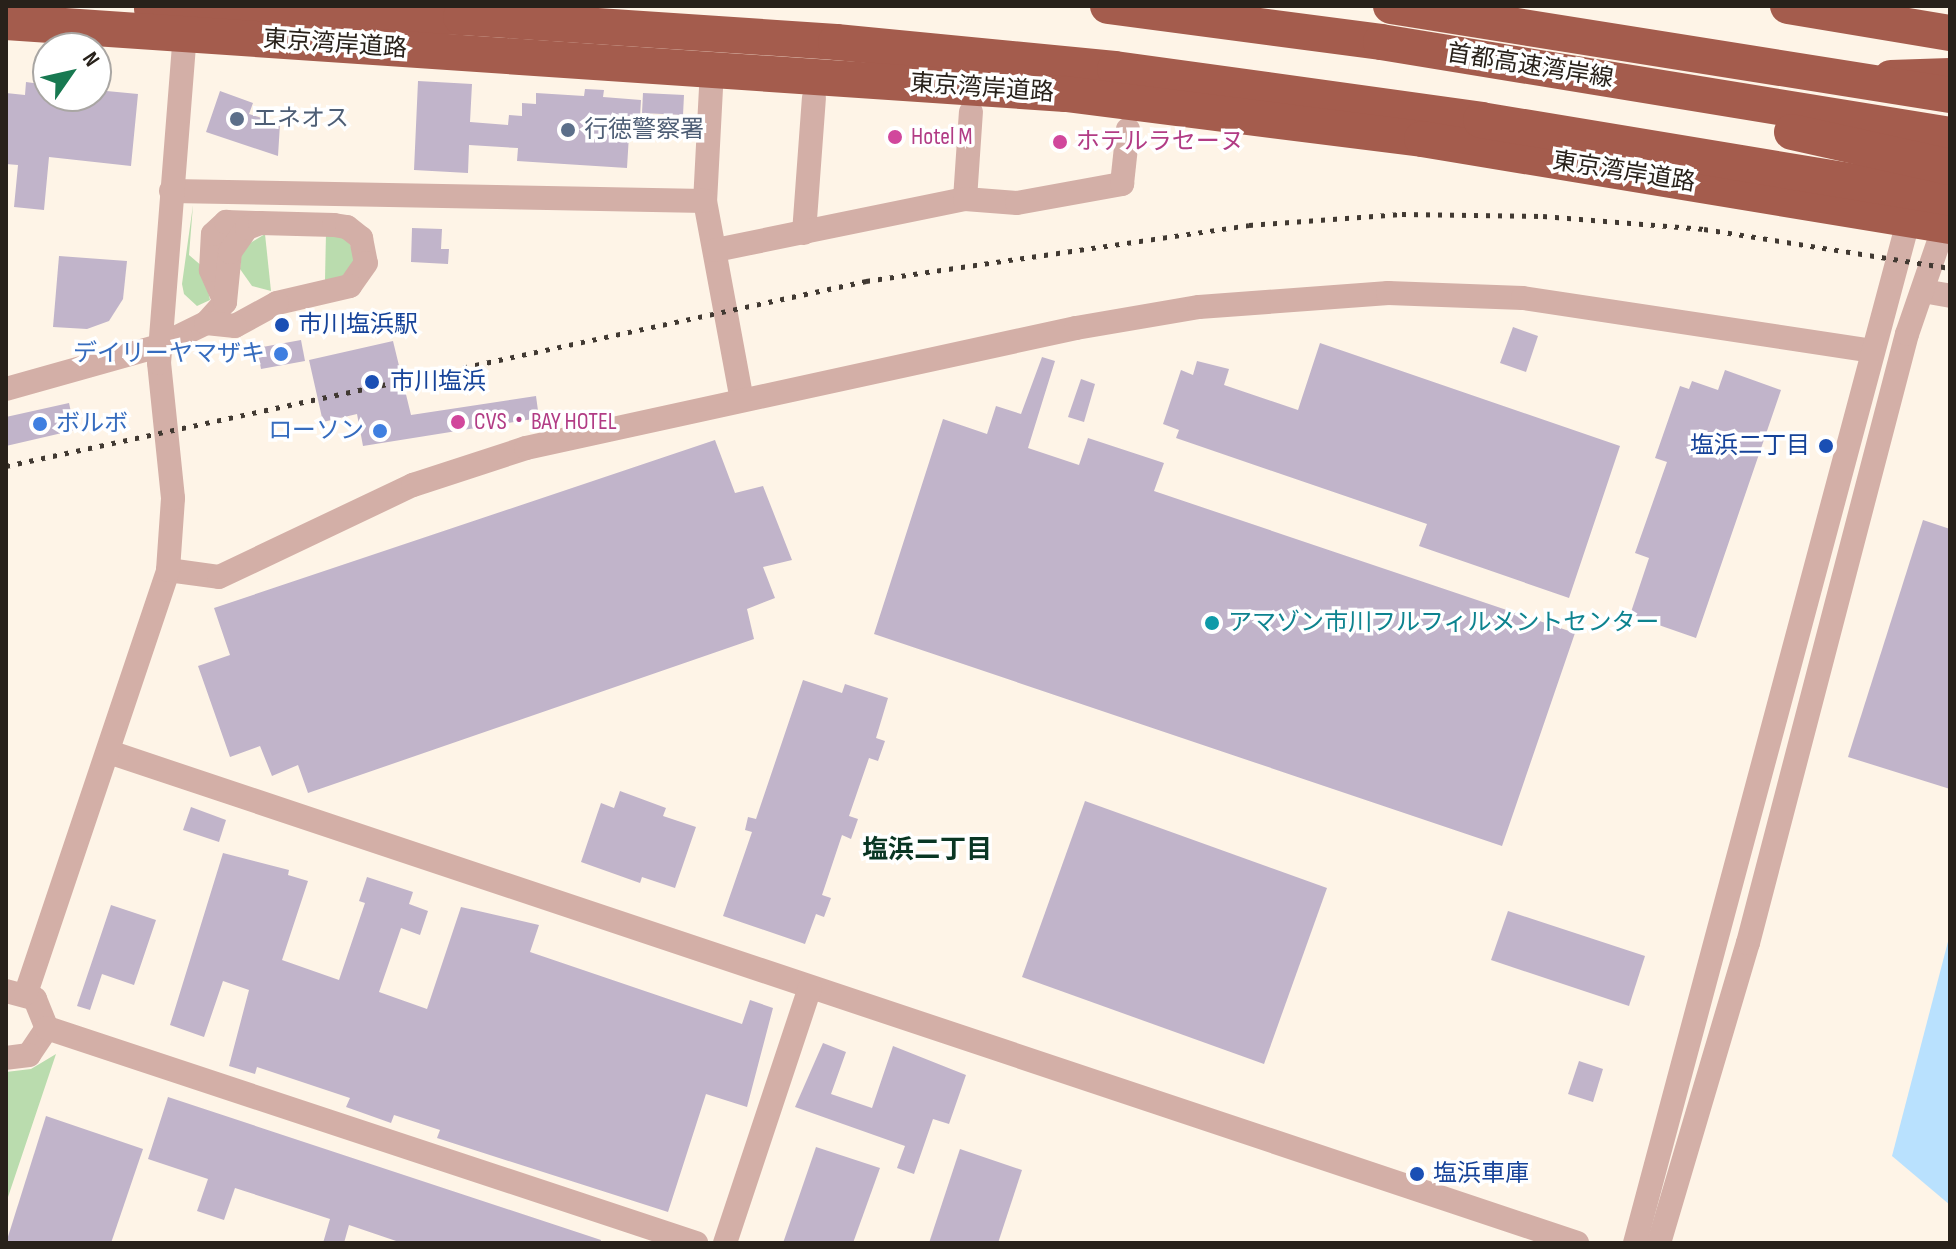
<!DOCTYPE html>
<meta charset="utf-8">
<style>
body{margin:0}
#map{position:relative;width:1956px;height:1249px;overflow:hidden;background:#fef4e7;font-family:"Sofia Sans Condensed","Noto Sans JP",sans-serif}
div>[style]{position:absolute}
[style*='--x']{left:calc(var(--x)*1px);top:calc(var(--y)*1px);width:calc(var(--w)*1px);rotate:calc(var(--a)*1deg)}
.green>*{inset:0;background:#badcae}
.water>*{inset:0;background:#b9e1fe}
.building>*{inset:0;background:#c1b4ca}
.minor>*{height:24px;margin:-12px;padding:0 12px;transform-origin:12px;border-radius:12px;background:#d3afa7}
.highway>*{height:36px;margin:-18px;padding:0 18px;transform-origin:18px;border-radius:18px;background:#a45c4d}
.rail>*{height:5px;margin-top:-2.5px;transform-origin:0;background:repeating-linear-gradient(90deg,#413932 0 4px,transparent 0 12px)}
.highway-bridge>*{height:36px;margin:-18px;padding:0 18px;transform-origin:18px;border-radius:18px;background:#a45c4d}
.dots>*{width:22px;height:22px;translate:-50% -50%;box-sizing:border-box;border:4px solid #fff;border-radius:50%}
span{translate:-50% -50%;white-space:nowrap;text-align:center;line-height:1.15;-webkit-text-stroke:7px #fff;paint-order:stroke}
.street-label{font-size:24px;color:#28211a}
.service-label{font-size:24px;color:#4e5e75}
.left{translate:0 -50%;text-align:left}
.hotel-label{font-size:24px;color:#b23c85}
.transit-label{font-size:24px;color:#164399}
.right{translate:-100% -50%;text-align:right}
.shop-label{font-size:24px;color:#366cbe}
.culture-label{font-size:24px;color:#0d838f}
.neighbourhood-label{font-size:26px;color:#093623;font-weight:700}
.frame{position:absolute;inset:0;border:8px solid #28211a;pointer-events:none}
.north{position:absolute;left:32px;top:32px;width:80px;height:80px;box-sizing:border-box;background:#fff;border:2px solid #a9a6a3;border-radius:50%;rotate:56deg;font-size:22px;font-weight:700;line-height:32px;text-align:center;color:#28211a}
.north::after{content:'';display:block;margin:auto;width:28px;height:36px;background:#187951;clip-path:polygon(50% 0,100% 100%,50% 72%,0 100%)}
</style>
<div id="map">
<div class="green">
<i style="clip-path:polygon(193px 205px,189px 255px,203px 267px,210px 300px,197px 306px,184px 294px,182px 284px)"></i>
<i style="clip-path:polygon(326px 233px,348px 239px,356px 260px,341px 278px,325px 280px)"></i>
<i style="clip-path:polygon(265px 234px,271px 291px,252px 286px,240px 269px,242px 248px)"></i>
<i style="clip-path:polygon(56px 1054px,6px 1203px,6px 1072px,31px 1069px)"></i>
</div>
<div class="water">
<i style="clip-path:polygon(1950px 934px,1950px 1205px,1892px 1156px)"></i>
</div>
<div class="building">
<i style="clip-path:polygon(418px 81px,472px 84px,470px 122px,508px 125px,509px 115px,522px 116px,522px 103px,536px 104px,536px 93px,584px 96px,585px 89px,604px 90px,603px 97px,641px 100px,639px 135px,629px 135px,627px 168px,517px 161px,518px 148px,469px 145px,468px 173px,414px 170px)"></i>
<i style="clip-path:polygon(26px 82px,48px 85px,48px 96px,96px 96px,96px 90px,138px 94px,131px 166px,49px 157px,44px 210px,14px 207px,18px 165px,6px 164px,6px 93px,25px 95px)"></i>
<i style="clip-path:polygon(220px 91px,253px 103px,249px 114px,280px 124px,278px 156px,206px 132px)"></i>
<i style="clip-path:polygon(643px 93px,684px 95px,683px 115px,642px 113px)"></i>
<i style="clip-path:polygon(412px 228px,442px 229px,441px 249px,449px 249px,448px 264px,411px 262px)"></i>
<i style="clip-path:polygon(59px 256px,127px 261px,123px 299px,109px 321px,87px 329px,53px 327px)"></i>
<i style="clip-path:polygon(1513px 327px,1538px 336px,1526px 372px,1500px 363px)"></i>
<i style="clip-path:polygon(301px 340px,305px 361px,261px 369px,257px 348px)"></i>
<i style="clip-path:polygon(393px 341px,411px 415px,536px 396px,539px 418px,363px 446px,357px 414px,323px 422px,309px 360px)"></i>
<i style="clip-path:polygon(1320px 343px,1620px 446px,1569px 598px,1419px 546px,1427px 524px,1176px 438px,1179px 430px,1163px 424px,1181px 370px,1193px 375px,1197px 361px,1229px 369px,1224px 385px,1298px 410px)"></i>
<i style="clip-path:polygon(1042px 357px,1055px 361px,1028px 448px,1079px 465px,1088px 438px,1164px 463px,1154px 491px,1575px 633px,1502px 846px,874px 634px,943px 419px,987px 434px,996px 406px,1021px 414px)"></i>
<i style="clip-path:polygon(1725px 370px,1781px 390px,1696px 638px,1630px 615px,1649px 558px,1635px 553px,1667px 462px,1655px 458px,1680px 386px,1689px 389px,1692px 381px,1718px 390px)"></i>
<i style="clip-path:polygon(1081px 379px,1095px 384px,1084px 422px,1068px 417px)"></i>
<i style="clip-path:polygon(69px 403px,75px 430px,6px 446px,6px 417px)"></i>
<i style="clip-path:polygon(715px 440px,735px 493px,763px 486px,792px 560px,763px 567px,775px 598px,747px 609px,754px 639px,308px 793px,298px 765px,272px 776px,260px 746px,230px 757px,198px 666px,230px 655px,214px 608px)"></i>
<i style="clip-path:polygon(1923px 520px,1950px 529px,1950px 789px,1848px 757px)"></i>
<i style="clip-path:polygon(803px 680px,842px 693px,845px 684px,888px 698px,876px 738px,885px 741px,878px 761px,869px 758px,849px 816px,858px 819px,851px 839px,842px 835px,822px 895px,831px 898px,824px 917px,816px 914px,805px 944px,723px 916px,752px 832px,745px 830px,748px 817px,756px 819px)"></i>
<i style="clip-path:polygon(620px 791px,666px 808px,663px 816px,696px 827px,675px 888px,642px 877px,640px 883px,581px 862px,601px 803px,614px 808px)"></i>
<i style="clip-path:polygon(1085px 801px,1327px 888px,1264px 1064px,1022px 977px)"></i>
<i style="clip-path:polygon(191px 807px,226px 820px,219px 842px,183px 830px)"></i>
<i style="clip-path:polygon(223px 853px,289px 870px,288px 875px,308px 881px,282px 960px,339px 980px,365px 903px,359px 901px,367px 877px,413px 892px,409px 904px,428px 911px,420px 935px,401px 928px,379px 992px,427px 1009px,461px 907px,539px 925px,530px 952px,742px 1024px,750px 1000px,773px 1008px,747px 1107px,706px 1094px,668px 1212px,437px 1138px,440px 1130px,394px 1115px,391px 1123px,346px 1107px,350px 1098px,257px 1067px,255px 1074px,229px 1066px,249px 990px,223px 981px,204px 1037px,170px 1025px)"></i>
<i style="clip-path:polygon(111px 905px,156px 920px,134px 985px,102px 974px,90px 1010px,77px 1006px)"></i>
<i style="clip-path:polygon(1508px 911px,1645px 956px,1629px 1006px,1491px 960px)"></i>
<i style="clip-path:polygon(823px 1043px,846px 1052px,831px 1094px,872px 1108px,893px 1046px,966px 1075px,949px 1124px,933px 1119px,914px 1174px,897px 1168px,905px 1146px,795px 1107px)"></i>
<i style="clip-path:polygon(1579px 1061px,1603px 1069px,1593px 1102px,1568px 1094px)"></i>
<i style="clip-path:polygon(168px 1097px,601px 1240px,600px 1243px,402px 1243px,349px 1225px,344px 1243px,323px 1243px,330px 1219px,235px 1188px,224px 1220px,197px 1211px,208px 1179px,148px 1159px)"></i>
<i style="clip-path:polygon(46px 1116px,143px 1149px,111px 1243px,6px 1243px)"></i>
<i style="clip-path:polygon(816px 1147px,880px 1168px,853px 1243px,783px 1243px)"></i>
<i style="clip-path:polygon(960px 1149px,1022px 1170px,998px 1243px,929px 1243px)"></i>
</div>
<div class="minor">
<i style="--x:712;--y:69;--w:132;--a:93"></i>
<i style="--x:705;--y:201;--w:202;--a:79.5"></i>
<i style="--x:171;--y:191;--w:534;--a:1.07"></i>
<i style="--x:965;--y:199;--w:87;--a:-86.1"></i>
<i style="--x:804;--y:233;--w:135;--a:-85.8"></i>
<i style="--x:716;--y:250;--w:254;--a:-11.6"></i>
<i style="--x:965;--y:199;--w:52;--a:4.4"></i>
<i style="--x:1017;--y:203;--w:107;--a:-10.3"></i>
<i style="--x:1122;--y:184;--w:55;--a:-83.8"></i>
<i style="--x:1923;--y:291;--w:27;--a:10"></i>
<i style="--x:225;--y:302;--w:35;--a:-114"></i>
<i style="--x:211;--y:270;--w:36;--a:-87"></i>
<i style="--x:213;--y:234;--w:18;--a:-43"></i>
<i style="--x:226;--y:222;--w:32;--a:2"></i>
<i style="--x:6;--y:389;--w:159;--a:-15.7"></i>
<i style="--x:159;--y:346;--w:52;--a:-26.1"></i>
<i style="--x:206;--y:323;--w:28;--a:-48"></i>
<i style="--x:225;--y:302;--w:50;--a:-84.3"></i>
<i style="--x:230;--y:252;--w:29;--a:-55"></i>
<i style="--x:247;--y:228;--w:14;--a:-21"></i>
<i style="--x:260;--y:223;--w:74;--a:1.5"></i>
<i style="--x:334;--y:225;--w:13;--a:9"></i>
<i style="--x:347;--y:227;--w:18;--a:38"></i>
<i style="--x:361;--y:238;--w:25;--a:79"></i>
<i style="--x:366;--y:263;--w:28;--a:125"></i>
<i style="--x:350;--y:286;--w:75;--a:166.9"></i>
<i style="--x:277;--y:303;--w:48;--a:151.3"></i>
<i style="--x:235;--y:326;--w:29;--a:-174"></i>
<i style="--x:168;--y:570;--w:51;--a:7.8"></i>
<i style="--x:219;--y:577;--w:215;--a:-25.4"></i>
<i style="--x:413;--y:485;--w:119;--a:-18.1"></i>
<i style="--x:526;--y:448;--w:563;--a:-12.31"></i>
<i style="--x:1076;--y:328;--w:125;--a:-9.7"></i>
<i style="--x:1199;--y:307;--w:190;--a:-4.2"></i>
<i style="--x:1388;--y:293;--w:135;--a:2.1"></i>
<i style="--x:1523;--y:298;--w:353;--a:8.6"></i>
<i style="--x:109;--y:752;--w:1548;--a:18.49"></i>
<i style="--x:6;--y:991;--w:30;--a:15"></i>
<i style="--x:35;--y:999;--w:31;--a:68"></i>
<i style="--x:47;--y:1028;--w:32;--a:124"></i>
<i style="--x:29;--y:1055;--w:23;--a:173"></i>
<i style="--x:26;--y:993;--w:446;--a:-71.4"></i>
<i style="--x:168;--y:570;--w:72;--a:-86"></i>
<i style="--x:173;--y:498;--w:136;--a:-95.9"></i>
<i style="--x:159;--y:363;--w:330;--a:-85.5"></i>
<i style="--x:47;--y:1028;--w:684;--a:18.33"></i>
<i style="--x:725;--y:1243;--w:269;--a:-71.6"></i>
<i style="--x:1635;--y:1243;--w:1072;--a:-75.03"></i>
<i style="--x:1659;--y:1243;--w:313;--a:-73.5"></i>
<i style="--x:1748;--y:943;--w:629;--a:-75.37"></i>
<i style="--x:1907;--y:334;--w:129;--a:-71"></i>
</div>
<div class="highway">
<i style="--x:1788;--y:6;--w:164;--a:9.5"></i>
<i style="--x:152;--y:9;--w:309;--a:1.5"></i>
<i style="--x:461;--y:17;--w:376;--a:3.8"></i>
<i style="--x:836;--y:42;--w:280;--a:5.5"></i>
<i style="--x:1115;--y:69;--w:370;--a:7.9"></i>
<i style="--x:6;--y:22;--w:1062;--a:3.89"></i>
<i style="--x:1066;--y:94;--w:359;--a:7.2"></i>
<i style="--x:1422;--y:139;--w:535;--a:9.36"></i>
<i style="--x:1891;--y:78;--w:59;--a:-1.9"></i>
</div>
<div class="rail">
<i style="--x:6;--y:466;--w:880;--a:-12.14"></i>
<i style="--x:866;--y:281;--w:387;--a:-8.3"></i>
<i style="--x:1249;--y:225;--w:153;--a:-4.1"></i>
<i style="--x:1402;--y:214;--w:141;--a:0.8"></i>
<i style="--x:1543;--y:216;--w:162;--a:4.6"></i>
<i style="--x:1704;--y:229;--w:249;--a:9"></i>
</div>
<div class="highway-bridge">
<i style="--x:1108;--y:6;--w:275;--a:7.5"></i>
<i style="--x:1381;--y:42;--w:577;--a:9.28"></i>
<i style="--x:1391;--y:6;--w:566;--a:9.05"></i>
<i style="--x:1481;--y:120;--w:475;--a:9.4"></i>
<i style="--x:1792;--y:132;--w:162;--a:12.5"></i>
</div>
<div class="dots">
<i style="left:237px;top:119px;background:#5c6f8a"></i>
<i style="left:568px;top:130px;background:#5c6f8a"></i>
<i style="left:895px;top:137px;background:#d1479c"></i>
<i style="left:1060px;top:142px;background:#d1479c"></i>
<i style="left:282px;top:325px;background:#1a4fb4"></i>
<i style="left:281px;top:354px;background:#3f7fe0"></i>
<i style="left:372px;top:382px;background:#1a4fb4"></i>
<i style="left:458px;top:422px;background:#d1479c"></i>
<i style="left:40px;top:424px;background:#3f7fe0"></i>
<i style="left:380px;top:431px;background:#3f7fe0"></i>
<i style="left:1826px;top:446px;background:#1a4fb4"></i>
<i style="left:1212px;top:623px;background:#0f9aa8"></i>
<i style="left:1417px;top:1174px;background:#1a4fb4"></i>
</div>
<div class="street-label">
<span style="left:335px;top:44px;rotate:4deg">東京湾岸道路</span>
<span style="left:1530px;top:66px;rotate:9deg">首都高速湾岸線</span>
<span style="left:982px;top:88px;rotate:4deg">東京湾岸道路</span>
<span style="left:1624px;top:172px;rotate:9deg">東京湾岸道路</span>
</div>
<div class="service-label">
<span class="left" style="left:253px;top:119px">エネオス</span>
<span class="left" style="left:584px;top:130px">行徳警察署</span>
</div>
<div class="hotel-label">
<span class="left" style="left:911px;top:137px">Hotel M</span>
<span class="left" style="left:1076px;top:142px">ホテルラセーヌ</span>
<span class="left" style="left:474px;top:422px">CVS・BAY HOTEL</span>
</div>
<div class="transit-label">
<span class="left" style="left:298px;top:325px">市川塩浜駅</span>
<span class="left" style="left:390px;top:382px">市川塩浜</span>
<span class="right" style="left:1810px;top:446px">塩浜二丁目</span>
<span class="left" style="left:1433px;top:1174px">塩浜車庫</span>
</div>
<div class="shop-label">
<span class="right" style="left:265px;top:354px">デイリーヤマザキ</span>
<span class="left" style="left:56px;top:424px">ボルボ</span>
<span class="right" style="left:364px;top:431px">ローソン</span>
</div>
<div class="culture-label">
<span class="left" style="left:1228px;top:623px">アマゾン市川フルフィルメントセンター</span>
</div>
<div class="neighbourhood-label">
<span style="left:927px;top:851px">塩浜二丁目</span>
</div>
<div class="frame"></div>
<div class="north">N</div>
</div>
